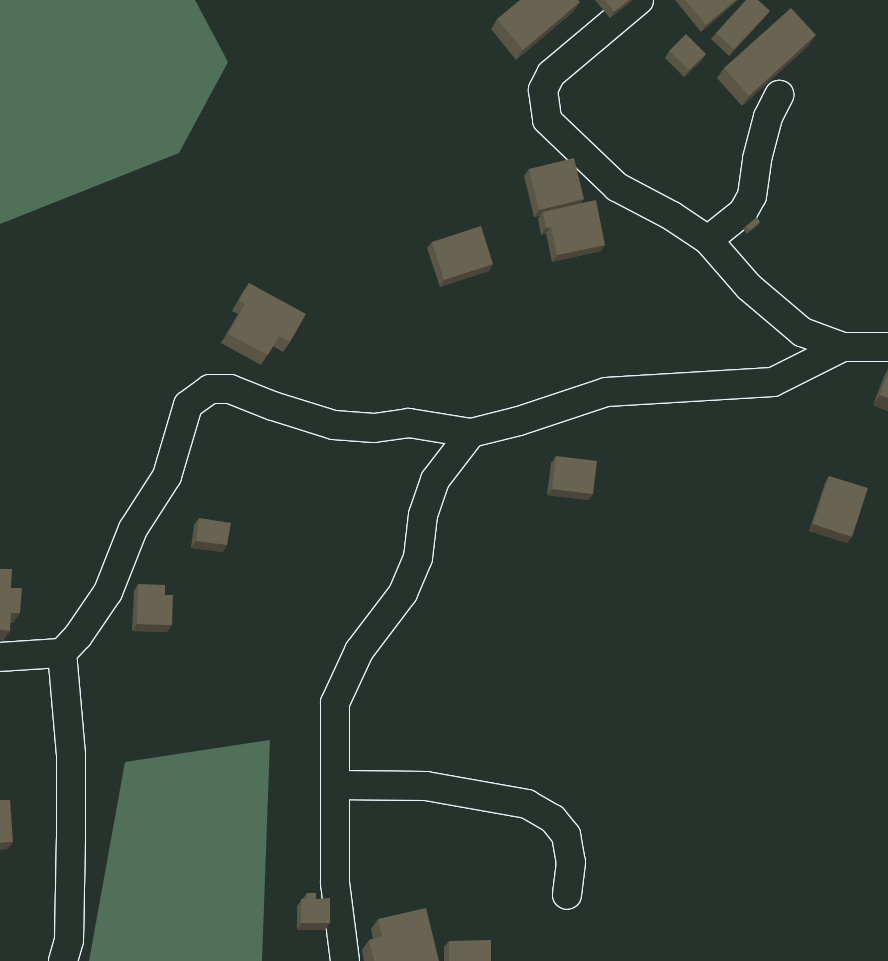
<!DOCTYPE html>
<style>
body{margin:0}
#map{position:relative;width:888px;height:961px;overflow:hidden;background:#26332d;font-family:Pangolin,sans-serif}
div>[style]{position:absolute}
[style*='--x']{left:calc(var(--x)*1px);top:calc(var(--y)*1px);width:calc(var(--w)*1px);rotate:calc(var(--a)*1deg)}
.green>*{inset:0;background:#517059}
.roads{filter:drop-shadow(1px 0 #e8f1f8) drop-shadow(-1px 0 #e8f1f8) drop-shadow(0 1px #e8f1f8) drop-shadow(0 -1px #e8f1f8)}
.minor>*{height:28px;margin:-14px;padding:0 14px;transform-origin:14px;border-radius:14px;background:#26332d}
.wall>*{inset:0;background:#595646}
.shaded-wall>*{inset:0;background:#494639}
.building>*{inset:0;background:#686451}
span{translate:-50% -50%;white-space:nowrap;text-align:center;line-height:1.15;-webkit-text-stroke:5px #26332d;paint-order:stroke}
</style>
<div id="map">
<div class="green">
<i style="clip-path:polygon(0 0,195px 0,228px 62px,179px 153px,0 224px)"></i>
<i style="clip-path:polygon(270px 740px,262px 961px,89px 961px,125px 762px)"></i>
</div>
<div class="roads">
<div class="minor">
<i style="--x:639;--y:0;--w:115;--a:139.9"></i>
<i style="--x:551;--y:74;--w:18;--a:117"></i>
<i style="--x:543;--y:90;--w:30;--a:82"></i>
<i style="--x:547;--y:120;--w:97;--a:43.7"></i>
<i style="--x:617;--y:187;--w:62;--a:27.8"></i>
<i style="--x:672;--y:216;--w:43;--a:33.7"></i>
<i style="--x:708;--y:240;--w:62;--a:48.9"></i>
<i style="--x:749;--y:287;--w:70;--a:40.3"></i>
<i style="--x:802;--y:332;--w:44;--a:20.1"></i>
<i style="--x:708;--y:240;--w:45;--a:-38.7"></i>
<i style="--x:743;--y:212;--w:18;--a:-61"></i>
<i style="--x:752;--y:196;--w:37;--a:-82"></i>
<i style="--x:757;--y:159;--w:43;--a:-75.3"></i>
<i style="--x:768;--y:117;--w:25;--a:-63"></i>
<i style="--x:0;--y:657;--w:62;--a:-3.7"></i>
<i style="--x:335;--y:785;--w:91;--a:0.6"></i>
<i style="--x:426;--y:786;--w:103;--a:10.1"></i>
<i style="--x:527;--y:804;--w:30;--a:30"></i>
<i style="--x:553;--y:819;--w:21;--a:51"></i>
<i style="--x:566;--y:835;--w:27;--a:80"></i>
<i style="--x:571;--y:862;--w:33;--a:97"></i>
<i style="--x:63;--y:961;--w:22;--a:-74"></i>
<i style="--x:69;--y:940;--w:102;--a:-88.9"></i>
<i style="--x:71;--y:838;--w:83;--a:-90"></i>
<i style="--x:71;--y:755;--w:102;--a:-95"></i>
<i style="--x:62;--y:653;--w:23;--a:-47"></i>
<i style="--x:78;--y:636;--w:53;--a:-55.7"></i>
<i style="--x:108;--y:592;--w:68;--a:-68.4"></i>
<i style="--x:133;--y:529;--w:63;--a:-57.3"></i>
<i style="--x:167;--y:476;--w:74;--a:-73.5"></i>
<i style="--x:188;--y:405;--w:27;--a:-36"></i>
<i style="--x:210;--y:389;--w:20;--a:0"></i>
<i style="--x:230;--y:389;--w:46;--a:21.6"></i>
<i style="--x:273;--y:406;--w:64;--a:17.3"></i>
<i style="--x:334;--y:425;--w:40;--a:4.3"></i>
<i style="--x:374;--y:428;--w:35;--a:-8"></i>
<i style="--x:409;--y:423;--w:63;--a:9.2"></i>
<i style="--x:345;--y:961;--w:79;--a:-97.3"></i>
<i style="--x:335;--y:883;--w:180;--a:-90"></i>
<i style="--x:335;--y:703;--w:57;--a:-65.2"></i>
<i style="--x:359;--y:651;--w:73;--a:-52.8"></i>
<i style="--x:403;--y:593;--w:38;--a:-67"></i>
<i style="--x:418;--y:558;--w:43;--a:-83.4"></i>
<i style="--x:423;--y:515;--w:37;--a:-71"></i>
<i style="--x:435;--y:480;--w:59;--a:-52.5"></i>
<i style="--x:471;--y:433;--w:49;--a:-14"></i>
<i style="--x:519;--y:421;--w:92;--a:-18.4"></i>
<i style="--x:606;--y:392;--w:167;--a:-3.4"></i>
<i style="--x:773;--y:382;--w:78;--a:-26.6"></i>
<i style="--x:843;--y:347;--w:45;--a:0"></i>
</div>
</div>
<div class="wall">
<i style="clip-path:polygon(595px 0,633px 0,610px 18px)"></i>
<i style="clip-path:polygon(675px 0,738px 0,701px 32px)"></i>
<i style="clip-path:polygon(573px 12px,516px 60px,491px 29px,497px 19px)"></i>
<i style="clip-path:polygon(765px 17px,729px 56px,711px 39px,716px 33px)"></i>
<i style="clip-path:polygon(809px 45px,742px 106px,717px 78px,724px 68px)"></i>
<i style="clip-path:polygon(669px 51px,706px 54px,701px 61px,684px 77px,665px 58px)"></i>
<i style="clip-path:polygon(529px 169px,584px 199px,581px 203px,605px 245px,601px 251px,552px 262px,546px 233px,541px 235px,538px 219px,540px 216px,534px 217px,524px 176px)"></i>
<i style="clip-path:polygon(760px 222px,758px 225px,747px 234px,743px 229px,746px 226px)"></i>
<i style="clip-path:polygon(432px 242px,493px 264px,489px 271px,440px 287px,427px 248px)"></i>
<i style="clip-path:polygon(249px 283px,290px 342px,283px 352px,273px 346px,261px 365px,221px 343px,238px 314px,232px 311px,242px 293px)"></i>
<i style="clip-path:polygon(888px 369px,888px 411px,873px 405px,885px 374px)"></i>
<i style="clip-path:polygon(556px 456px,593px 494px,588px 500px,547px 495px,551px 463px)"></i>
<i style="clip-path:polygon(829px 476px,847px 543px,809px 531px,825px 483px)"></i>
<i style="clip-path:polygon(199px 518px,223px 552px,191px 548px,194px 525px)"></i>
<i style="clip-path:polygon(138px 584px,165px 595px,167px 632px,132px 631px,134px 591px)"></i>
<i style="clip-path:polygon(307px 893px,316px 899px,325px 930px,297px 930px,297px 906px)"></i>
<i style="clip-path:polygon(378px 919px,439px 961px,364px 961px,362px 950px,369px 940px,373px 939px,371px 929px)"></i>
<i style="clip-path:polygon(449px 941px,491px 961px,444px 961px,444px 947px)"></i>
</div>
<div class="shaded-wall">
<i style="clip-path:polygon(629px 0,633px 0,610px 18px,614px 12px)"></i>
<i style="clip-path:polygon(736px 0,738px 0,701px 32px,706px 25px)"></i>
<i style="clip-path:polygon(580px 2px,573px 12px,516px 60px,523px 50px)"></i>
<i style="clip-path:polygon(770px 11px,765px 17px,729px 56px,734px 49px)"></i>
<i style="clip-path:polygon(816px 35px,809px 45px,742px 106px,749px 96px)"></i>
<i style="clip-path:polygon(706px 54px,701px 61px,684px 77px,689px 70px)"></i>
<i style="clip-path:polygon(584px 199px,579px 206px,543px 212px,540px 216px,534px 217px,539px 210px)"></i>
<i style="clip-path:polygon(760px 222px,758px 225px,747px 234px,750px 230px)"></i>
<i style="clip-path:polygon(551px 227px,546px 233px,541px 235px,546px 228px)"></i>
<i style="clip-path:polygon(605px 245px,601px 251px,552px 262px,557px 255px)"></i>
<i style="clip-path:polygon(493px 264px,489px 271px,440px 287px,444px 280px)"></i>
<i style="clip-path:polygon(880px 395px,888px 398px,888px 411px,873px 405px)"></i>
<i style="clip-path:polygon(552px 489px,593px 494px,588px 500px,547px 495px)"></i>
<i style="clip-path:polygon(813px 524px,852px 537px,847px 543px,809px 531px)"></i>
<i style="clip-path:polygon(196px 541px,227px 545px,223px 552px,191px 548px)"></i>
<i style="clip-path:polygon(11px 613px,20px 613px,13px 623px,4px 623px)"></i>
<i style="clip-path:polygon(137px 624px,172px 625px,167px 632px,132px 631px)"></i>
<i style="clip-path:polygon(0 630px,10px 631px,3px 641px,0 640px)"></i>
<i style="clip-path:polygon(13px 842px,8px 849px,0 850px,0 843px)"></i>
<i style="clip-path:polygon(301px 923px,330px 923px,325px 930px,297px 930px)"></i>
</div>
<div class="building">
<i style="clip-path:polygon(520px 0,578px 0,580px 2px,523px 50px,497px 19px)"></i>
<i style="clip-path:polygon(605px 0,629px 0,614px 12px)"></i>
<i style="clip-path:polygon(685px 0,736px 0,706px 25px)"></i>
<i style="clip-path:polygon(746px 0,758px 0,770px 11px,734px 49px,716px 33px)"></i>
<i style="clip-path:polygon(791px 8px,816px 35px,749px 96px,724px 68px)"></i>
<i style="clip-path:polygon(686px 34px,706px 54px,689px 70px,669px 51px)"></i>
<i style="clip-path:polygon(574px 158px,584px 199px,539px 210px,529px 169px)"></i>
<i style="clip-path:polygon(596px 200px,605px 245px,557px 255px,551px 227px,546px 228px,543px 212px)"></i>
<i style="clip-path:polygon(757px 217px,760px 222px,750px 230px,746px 226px)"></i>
<i style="clip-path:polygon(481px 226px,493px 264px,444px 280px,432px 242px)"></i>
<i style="clip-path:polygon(249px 283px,306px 314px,290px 342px,279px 336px,268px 355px,228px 334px,245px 304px,239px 301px)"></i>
<i style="clip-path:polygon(888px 373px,888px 398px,880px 395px)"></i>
<i style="clip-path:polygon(556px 456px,597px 461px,593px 494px,552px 489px)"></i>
<i style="clip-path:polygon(829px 476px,868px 488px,852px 537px,813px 524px)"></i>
<i style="clip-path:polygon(199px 518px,231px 523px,227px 545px,196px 541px)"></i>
<i style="clip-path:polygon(0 569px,12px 569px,11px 588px,22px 588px,20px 613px,11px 613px,10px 631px,0 630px)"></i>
<i style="clip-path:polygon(138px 584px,165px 585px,165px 595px,173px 595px,172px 625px,137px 624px)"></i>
<i style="clip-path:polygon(0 800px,10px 800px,13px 842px,0 843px)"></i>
<i style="clip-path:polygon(307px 893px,316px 893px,316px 899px,330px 898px,330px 923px,301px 923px,301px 899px,307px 899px)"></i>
<i style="clip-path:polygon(426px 908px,439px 961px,374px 961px,369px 940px,382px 937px,378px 919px)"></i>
<i style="clip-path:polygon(491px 940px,491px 961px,449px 961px,449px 941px)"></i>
</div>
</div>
